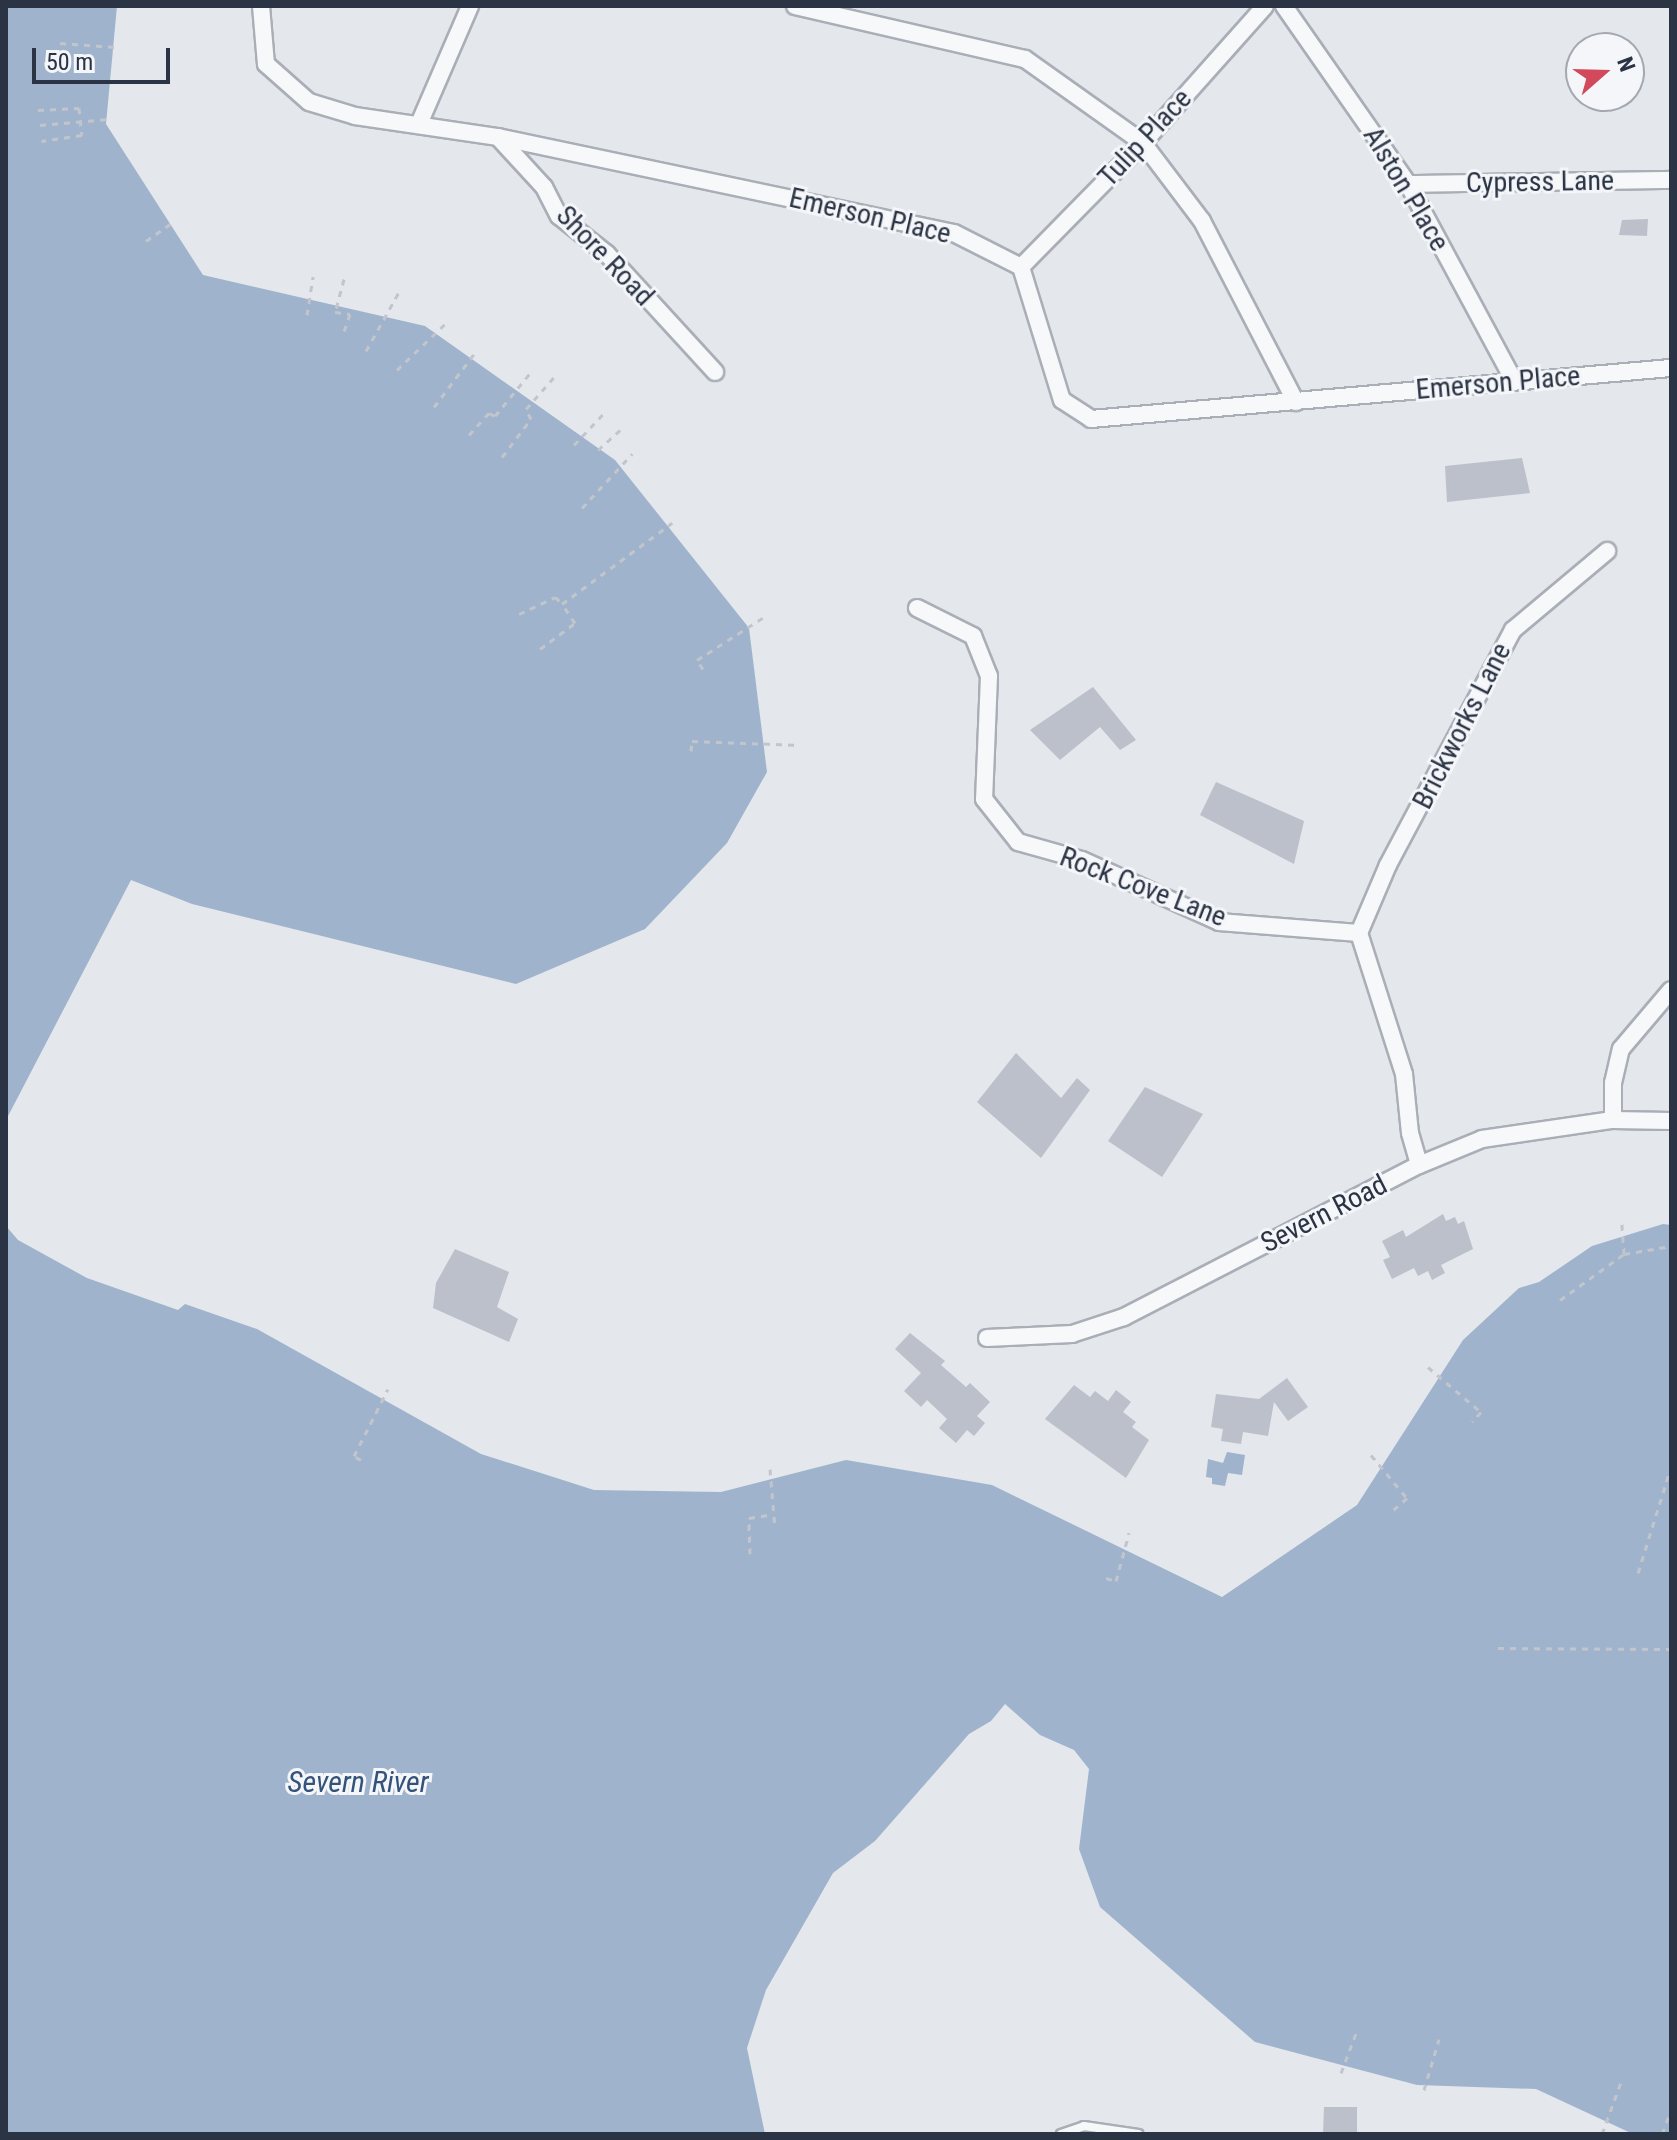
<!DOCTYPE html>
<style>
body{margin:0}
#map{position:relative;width:1677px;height:2140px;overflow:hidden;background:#e4e7ec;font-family:"Roboto Condensed",sans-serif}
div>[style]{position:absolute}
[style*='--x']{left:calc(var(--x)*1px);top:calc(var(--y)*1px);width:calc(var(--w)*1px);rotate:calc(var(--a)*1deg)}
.water>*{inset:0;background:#9fb4cc}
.building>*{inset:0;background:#bbc0ca}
.path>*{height:3px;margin-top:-1.5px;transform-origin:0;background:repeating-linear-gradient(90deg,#c2c5cb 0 6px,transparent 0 12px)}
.roads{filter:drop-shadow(2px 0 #a9aeb7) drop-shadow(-2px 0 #a9aeb7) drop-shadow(0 2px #a9aeb7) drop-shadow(0 -2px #a9aeb7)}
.service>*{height:8px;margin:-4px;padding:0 4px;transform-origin:4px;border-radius:4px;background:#f7f8fa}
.minor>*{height:16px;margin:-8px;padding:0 8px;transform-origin:8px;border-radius:8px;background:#f7f8fa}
span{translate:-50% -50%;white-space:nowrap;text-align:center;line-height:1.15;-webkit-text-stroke:6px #f4f6f9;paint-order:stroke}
.street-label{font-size:28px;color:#2b3445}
.water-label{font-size:30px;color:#34527a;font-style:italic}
.frame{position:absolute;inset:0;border:8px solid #2b3445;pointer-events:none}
.north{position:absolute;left:1565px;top:32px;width:80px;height:80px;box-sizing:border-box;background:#f4f6f9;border:2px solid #a4a8b1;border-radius:50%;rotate:70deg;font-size:22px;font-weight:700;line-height:32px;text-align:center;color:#2b3445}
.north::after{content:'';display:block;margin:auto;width:28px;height:36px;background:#d1495b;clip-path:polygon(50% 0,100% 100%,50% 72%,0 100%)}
.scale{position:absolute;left:32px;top:48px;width:138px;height:36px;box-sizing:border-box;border:4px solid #2b3445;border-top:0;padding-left:10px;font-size:24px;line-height:28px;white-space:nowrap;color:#2b3445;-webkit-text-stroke:6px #f4f6f9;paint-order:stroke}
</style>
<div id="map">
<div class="water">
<i style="clip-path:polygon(6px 6px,117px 6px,106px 124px,203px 275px,425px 326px,615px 460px,749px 628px,767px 772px,727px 843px,645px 929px,516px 984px,192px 904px,131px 880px,6px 1120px)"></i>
<i style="clip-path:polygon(1663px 1224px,1671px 1225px,1671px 2134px,1633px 2134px,1536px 2089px,1417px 2085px,1255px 2042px,1100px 1907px,1079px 1849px,1089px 1769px,1074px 1750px,1040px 1735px,1005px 1704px,991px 1721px,969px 1734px,875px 1841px,833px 1873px,766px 1990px,747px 2048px,765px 2134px,6px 2134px,6px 1226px,18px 1240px,87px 1278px,178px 1310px,185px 1304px,257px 1329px,481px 1454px,594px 1490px,721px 1492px,846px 1460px,992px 1485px,1222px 1597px,1357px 1505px,1463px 1340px,1519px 1288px,1539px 1282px,1592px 1246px)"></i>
<i style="clip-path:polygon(1227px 1452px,1245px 1455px,1242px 1475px,1228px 1473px,1225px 1486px,1212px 1484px,1212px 1478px,1206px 1477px,1208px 1459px,1223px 1463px)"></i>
</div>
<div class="building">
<i style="clip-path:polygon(1648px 219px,1647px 236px,1619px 235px,1622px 220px)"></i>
<i style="clip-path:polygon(1522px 458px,1530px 493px,1447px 502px,1445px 466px)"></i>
<i style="clip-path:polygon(1093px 687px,1136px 740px,1120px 750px,1100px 727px,1060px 760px,1030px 730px)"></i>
<i style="clip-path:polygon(1216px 782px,1304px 821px,1294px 864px,1200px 815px)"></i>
<i style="clip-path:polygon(1016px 1053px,1061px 1098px,1077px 1078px,1090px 1090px,1041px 1158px,977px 1102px)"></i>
<i style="clip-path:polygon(1145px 1087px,1203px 1114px,1162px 1177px,1108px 1141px)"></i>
<i style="clip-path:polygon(1443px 1214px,1446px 1221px,1455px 1217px,1458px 1224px,1464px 1221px,1473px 1249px,1441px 1265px,1445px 1273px,1432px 1280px,1428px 1271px,1418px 1276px,1414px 1268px,1392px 1279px,1383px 1260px,1390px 1257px,1382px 1241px,1403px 1230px,1406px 1237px)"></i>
<i style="clip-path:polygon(455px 1249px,509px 1272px,497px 1307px,518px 1319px,509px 1342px,433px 1308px,436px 1283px)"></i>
<i style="clip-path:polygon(910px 1333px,945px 1361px,941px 1365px,966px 1387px,970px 1383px,990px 1402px,977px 1416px,985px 1423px,974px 1436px,967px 1430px,956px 1443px,939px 1428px,947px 1419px,927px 1400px,921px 1407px,904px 1391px,921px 1373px,895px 1349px)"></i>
<i style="clip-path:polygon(1287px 1378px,1308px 1407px,1288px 1421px,1274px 1402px,1268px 1436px,1243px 1432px,1241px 1444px,1221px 1441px,1223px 1429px,1211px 1427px,1216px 1394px,1259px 1399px)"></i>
<i style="clip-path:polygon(1074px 1385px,1090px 1397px,1095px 1391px,1108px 1401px,1116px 1390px,1131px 1402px,1123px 1412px,1136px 1422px,1132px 1427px,1149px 1440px,1126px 1478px,1045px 1419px)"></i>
<i style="clip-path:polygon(1324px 2107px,1357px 2107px,1357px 2134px,1323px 2134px)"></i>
</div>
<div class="path">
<i style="--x:60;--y:43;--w:55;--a:4.2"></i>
<i style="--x:38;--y:110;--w:41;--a:-2.8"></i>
<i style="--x:79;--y:108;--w:27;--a:84"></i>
<i style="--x:82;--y:135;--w:41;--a:171.7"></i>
<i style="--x:40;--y:125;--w:69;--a:-5"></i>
<i style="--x:146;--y:241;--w:33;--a:-35"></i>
<i style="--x:344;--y:279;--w:34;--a:105"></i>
<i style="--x:335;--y:312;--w:15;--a:8"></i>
<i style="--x:350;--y:314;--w:18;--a:109"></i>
<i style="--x:307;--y:315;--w:39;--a:-81"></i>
<i style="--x:366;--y:351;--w:68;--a:-60.8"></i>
<i style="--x:397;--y:370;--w:69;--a:-43.8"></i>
<i style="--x:434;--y:407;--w:71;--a:-53"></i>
<i style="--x:469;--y:435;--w:30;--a:-48"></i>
<i style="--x:489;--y:413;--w:7;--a:27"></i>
<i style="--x:495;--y:416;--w:57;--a:-50.7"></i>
<i style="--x:574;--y:445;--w:48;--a:-46.7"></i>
<i style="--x:598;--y:450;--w:30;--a:-42"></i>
<i style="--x:502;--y:457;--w:48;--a:-52.7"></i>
<i style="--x:531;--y:419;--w:11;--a:-117"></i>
<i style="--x:526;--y:409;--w:44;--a:-48.7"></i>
<i style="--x:582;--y:508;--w:74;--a:-47.2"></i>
<i style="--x:519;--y:614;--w:40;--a:-25"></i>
<i style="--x:555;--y:597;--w:8;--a:40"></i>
<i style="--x:540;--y:649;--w:44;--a:-36.6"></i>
<i style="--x:575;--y:623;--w:23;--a:-124"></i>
<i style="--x:562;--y:604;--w:137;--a:-36.4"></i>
<i style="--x:703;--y:669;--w:11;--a:-124"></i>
<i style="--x:697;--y:660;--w:83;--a:-32.7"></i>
<i style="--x:691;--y:751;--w:10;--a:-84"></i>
<i style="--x:692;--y:741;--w:107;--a:2.1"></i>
<i style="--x:1624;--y:1254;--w:48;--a:-9.7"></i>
<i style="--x:1560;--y:1300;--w:79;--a:-35.7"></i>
<i style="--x:1624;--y:1254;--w:31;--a:-94"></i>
<i style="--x:1428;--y:1367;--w:70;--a:40.3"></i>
<i style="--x:1481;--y:1412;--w:13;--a:132"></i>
<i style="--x:1371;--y:1455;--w:56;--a:50.1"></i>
<i style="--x:1407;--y:1498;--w:20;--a:139"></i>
<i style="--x:361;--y:1460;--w:8;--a:-150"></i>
<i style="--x:354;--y:1456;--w:75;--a:-63.1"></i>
<i style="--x:770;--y:1469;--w:59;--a:85.2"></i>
<i style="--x:750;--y:1554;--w:36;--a:-92"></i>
<i style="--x:749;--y:1518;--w:24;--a:-9"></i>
<i style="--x:1638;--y:1573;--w:111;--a:-72.7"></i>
<i style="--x:1106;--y:1578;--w:10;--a:17"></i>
<i style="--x:1116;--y:1581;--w:50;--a:-74.8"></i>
<i style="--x:1498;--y:1648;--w:173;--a:0.3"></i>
<i style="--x:1341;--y:2073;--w:48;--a:-69.3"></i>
<i style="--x:1424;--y:2090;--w:53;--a:-73.6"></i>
<i style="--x:1602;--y:2134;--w:55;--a:-69.9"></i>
<i style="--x:1662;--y:2134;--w:26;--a:-69"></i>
</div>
<div class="roads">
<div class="service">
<i style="--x:1061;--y:2134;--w:24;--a:-19"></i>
<i style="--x:1084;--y:2126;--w:55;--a:8.4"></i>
</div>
<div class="minor">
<i style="--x:261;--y:6;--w:58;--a:85.1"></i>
<i style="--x:266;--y:64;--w:57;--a:41.5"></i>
<i style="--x:309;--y:102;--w:48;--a:16.9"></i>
<i style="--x:355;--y:116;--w:145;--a:8.4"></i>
<i style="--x:498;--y:137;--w:466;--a:11.9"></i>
<i style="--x:954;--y:233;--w:75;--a:26.9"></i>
<i style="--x:1021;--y:267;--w:139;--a:72.9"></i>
<i style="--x:1062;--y:400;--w:35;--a:33"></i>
<i style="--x:1091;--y:419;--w:582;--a:-5.03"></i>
<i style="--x:795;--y:6;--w:236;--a:13"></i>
<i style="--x:1025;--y:59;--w:145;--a:35.4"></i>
<i style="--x:1143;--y:143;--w:98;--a:52.9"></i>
<i style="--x:1202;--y:221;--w:204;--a:62.6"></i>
<i style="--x:1284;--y:6;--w:217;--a:55.1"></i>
<i style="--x:1408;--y:184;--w:224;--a:61.7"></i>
<i style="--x:419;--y:124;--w:129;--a:-66.6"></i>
<i style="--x:498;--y:137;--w:68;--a:47.4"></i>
<i style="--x:544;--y:187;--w:33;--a:63"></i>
<i style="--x:559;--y:216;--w:61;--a:38.4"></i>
<i style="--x:607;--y:254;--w:160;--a:47.5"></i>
<i style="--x:1408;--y:184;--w:263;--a:-0.9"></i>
<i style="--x:1021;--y:267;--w:174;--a:-45.5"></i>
<i style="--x:1143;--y:143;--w:183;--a:-48.3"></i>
<i style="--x:917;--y:608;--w:63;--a:26.6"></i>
<i style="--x:973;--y:636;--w:43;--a:68.2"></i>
<i style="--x:989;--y:676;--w:123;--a:92.3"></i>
<i style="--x:984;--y:799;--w:55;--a:51.7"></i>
<i style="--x:1018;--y:842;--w:66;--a:15.7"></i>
<i style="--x:1082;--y:860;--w:150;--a:24.3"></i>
<i style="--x:1219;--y:922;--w:140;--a:4.5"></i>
<i style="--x:1359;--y:933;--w:74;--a:-66.9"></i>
<i style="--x:1388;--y:865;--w:266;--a:-62"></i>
<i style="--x:1513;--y:630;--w:123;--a:-40"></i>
<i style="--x:1359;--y:933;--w:148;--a:72.3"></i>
<i style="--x:1404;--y:1074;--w:59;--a:84.2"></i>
<i style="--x:1410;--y:1133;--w:33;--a:74"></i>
<i style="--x:1613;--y:1120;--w:37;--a:-90"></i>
<i style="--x:1613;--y:1083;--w:35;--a:-77"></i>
<i style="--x:1621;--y:1049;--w:77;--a:-49.7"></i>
<i style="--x:987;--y:1338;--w:85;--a:-2.7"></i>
<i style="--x:1072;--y:1334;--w:55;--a:-18.1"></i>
<i style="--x:1124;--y:1317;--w:332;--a:-27.3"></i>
<i style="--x:1419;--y:1165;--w:68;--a:-22.4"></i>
<i style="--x:1482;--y:1139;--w:132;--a:-8.3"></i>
<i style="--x:1613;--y:1120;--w:58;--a:1"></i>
</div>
</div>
<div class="street-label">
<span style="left:1145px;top:138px;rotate:-47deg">Tulip Place</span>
<span style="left:1540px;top:182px;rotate:-1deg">Cypress Lane</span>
<span style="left:1406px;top:189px;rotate:59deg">Alston Place</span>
<span style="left:870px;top:216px;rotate:13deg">Emerson Place</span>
<span style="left:605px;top:256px;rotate:46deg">Shore Road</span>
<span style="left:1498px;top:383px;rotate:-5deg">Emerson Place</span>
<span style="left:1462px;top:726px;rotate:-63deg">Brickworks Lane</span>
<span style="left:1143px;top:887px;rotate:21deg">Rock Cove Lane</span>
<span style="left:1324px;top:1214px;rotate:-27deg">Severn Road</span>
</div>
<div class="water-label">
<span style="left:358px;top:1782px">Severn River</span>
</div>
<div class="frame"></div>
<div class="north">N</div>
<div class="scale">50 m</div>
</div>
